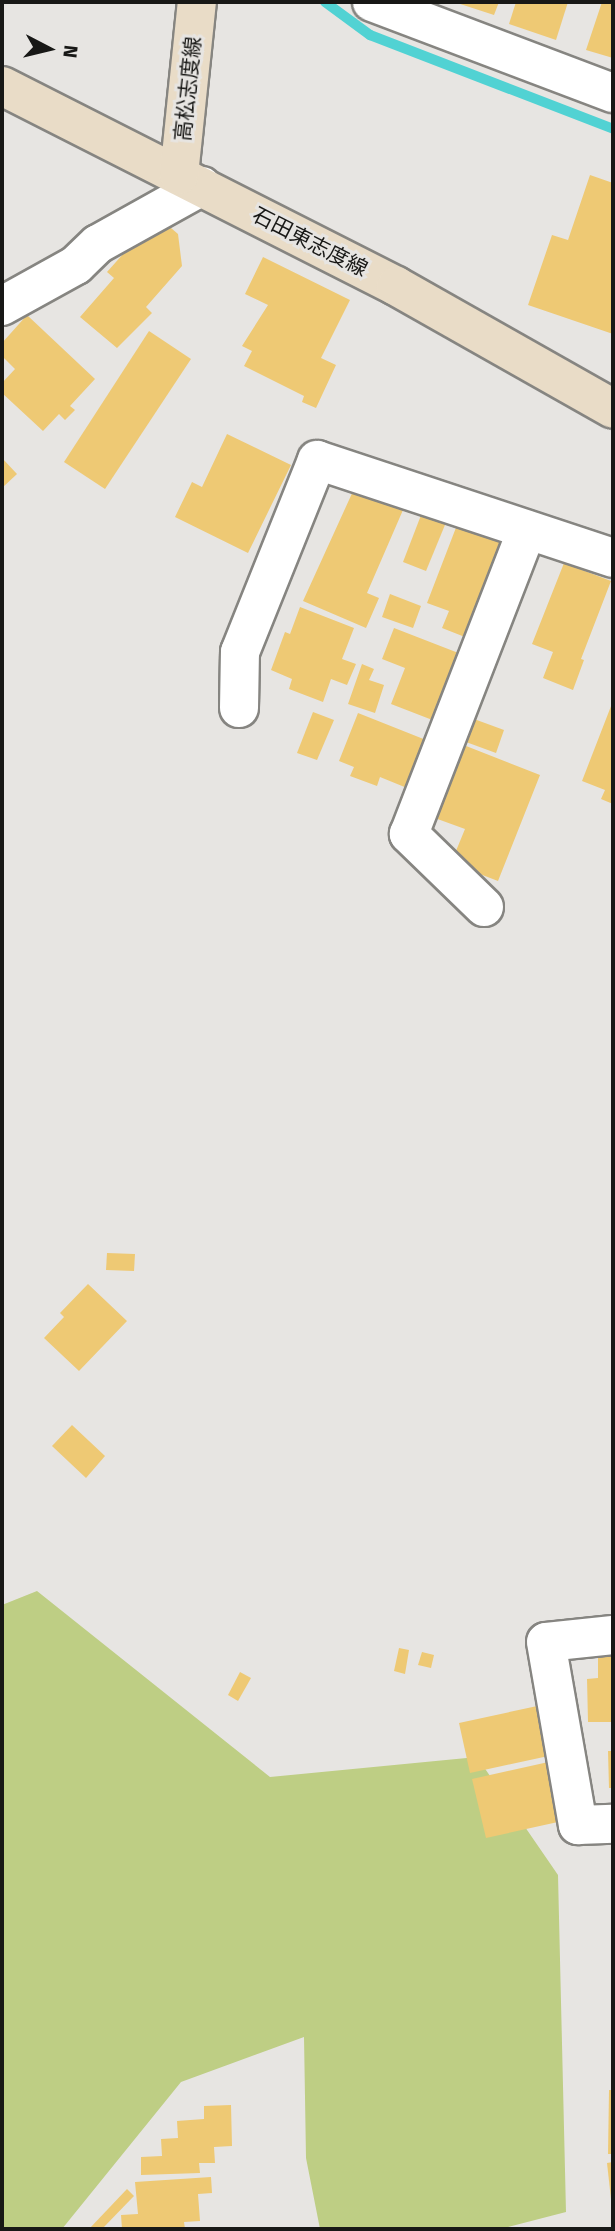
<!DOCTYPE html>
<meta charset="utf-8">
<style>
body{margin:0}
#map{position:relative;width:615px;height:2231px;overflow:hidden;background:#e7e5e2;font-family:"Fira Sans","Noto Sans JP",sans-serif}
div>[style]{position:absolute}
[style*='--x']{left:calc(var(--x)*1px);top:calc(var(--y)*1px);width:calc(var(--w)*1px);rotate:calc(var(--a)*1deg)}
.green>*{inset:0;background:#bece84}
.stream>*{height:10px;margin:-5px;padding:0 5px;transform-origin:5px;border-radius:5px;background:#51d2d3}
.building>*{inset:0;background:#eec974}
.roads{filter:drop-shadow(2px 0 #868581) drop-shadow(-2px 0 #868581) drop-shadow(0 2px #868581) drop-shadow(0 -2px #868581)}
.street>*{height:38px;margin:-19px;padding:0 19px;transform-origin:19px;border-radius:19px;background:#fff}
.secondary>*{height:38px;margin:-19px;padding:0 19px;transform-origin:19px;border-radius:19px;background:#e9dcc7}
span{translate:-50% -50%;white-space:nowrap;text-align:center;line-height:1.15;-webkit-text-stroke:6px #e7e5e2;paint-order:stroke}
.street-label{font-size:21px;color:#181816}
.frame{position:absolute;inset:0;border:4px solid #181816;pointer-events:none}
.north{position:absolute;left:14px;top:14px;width:70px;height:70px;-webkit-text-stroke:5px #e7e5e2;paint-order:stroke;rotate:97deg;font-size:19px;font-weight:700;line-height:28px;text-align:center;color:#181816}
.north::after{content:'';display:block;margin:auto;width:24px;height:32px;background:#181816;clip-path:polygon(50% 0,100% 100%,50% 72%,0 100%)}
</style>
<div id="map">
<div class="green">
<i style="clip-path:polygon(37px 1591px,270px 1777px,477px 1757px,558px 1875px,566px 2212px,500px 2229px,320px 2229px,306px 2158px,304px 2037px,181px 2082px,62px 2229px,2px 2229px,2px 1605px)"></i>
</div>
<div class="stream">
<i style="--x:325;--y:2;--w:56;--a:36.3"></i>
<i style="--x:370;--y:35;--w:261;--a:21.1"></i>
</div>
<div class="building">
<i style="clip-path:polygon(454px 2px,499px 2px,494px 15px)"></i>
<i style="clip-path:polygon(516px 2px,568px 2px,556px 40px,509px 24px)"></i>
<i style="clip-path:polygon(602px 2px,613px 2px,613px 58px,586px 50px)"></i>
<i style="clip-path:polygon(590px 175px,613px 183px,613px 334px,528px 305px,552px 235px,568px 240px)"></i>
<i style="clip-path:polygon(157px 216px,178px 234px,182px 266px,146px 307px,152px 313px,117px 348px,80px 317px,114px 278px,107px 272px)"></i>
<i style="clip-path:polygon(263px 257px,350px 300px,321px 358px,336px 365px,316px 408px,302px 402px,304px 396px,244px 366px,252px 351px,242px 346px,268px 305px,245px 294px)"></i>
<i style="clip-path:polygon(27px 315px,95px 379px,70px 406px,75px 410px,65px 420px,59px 414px,43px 431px,2px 393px,2px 383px,15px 369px,2px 356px,2px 343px)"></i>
<i style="clip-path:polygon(149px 331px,191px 359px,105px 489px,64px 462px)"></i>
<i style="clip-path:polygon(227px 434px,291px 465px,248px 553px,175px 517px,192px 482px,202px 487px)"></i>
<i style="clip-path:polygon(2px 458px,17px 474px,2px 488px)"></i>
<i style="clip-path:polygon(354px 489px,403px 510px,367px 593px,379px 598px,366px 628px,303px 601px)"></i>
<i style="clip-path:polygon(423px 510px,447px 520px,426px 571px,403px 562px)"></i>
<i style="clip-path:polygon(457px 525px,506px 544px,470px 639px,442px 628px,449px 611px,427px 603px)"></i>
<i style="clip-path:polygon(564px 563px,611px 581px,581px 659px,584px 660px,573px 690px,543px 678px,553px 652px,532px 644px)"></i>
<i style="clip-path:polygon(390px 594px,421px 606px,413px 628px,382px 617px)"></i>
<i style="clip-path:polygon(300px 607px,354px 628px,342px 659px,356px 664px,347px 685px,331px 679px,323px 702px,289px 689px,292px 679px,271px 670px,285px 632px,290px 634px)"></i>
<i style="clip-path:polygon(394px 628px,461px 654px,435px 721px,391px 704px,405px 668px,382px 659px)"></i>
<i style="clip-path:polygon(362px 664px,374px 669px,369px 680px,384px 685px,375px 713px,348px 704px)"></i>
<i style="clip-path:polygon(613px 701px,613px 804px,601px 799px,605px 790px,582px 781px)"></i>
<i style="clip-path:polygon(313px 712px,334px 720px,317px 760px,297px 753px)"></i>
<i style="clip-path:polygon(358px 713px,426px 740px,407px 788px,380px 777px,377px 786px,350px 776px,354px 767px,339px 761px)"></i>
<i style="clip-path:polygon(474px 719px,504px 730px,496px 753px,466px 742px)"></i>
<i style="clip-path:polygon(461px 744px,540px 775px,498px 881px,451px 863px,465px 829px,432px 817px)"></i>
<i style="clip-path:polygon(107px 1253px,135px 1254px,134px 1271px,106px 1270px)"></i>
<i style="clip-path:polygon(88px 1284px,127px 1321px,79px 1371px,44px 1338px,64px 1317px,60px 1313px)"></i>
<i style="clip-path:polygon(72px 1425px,105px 1456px,86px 1478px,52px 1446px)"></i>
<i style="clip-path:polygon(399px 1648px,409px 1650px,405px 1674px,394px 1671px)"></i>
<i style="clip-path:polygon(422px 1652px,434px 1655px,431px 1668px,418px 1665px)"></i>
<i style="clip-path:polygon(598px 1656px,613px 1656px,613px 1722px,588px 1722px,587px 1679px,598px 1678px)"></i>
<i style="clip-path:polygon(240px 1672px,251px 1678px,238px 1701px,228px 1695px)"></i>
<i style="clip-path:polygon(542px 1705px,553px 1755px,470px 1773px,459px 1723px)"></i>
<i style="clip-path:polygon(608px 1751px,613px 1751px,613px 1788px,609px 1788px)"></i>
<i style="clip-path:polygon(553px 1761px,567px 1820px,486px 1838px,472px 1779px)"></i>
<i style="clip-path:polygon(609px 2090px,613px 2090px,613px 2154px,608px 2154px)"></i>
<i style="clip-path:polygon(231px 2105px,232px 2146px,214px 2147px,215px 2163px,199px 2163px,200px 2173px,141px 2175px,141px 2157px,162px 2156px,161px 2139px,178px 2138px,177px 2121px,204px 2119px,204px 2106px)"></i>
<i style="clip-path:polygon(613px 2162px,613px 2199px,611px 2199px,607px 2163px)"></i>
<i style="clip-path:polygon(211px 2177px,212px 2193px,198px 2194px,200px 2221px,184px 2222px,185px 2229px,122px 2229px,121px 2215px,138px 2214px,135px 2182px)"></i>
<i style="clip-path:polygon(127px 2189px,134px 2196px,102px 2229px,89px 2229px)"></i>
</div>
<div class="roads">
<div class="street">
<i style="--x:372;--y:2;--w:258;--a:20.7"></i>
<i style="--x:2;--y:306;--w:85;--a:-29"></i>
<i style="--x:76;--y:265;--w:30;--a:-44"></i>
<i style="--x:98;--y:244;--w:119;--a:-29.1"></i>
<i style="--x:239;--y:708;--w:56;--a:-89"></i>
<i style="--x:240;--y:652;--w:207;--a:-68.1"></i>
<i style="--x:317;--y:460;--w:312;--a:18.3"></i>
<i style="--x:484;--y:907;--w:105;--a:-135.8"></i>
<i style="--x:409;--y:834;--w:326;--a:-68.8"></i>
<i style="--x:613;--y:1635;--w:67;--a:174"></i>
<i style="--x:546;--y:1642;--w:186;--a:80.1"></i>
<i style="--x:578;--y:1825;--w:35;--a:-2"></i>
</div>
<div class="secondary">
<i style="--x:2;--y:86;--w:442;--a:26.9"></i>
<i style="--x:396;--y:286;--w:249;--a:29.5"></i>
<i style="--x:179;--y:175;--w:174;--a:-84.1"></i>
</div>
</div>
<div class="street-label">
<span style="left:188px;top:89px;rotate:-84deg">高松志度線</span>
<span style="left:310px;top:242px;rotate:27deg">石田東志度線</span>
</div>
<div class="frame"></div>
<div class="north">N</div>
</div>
